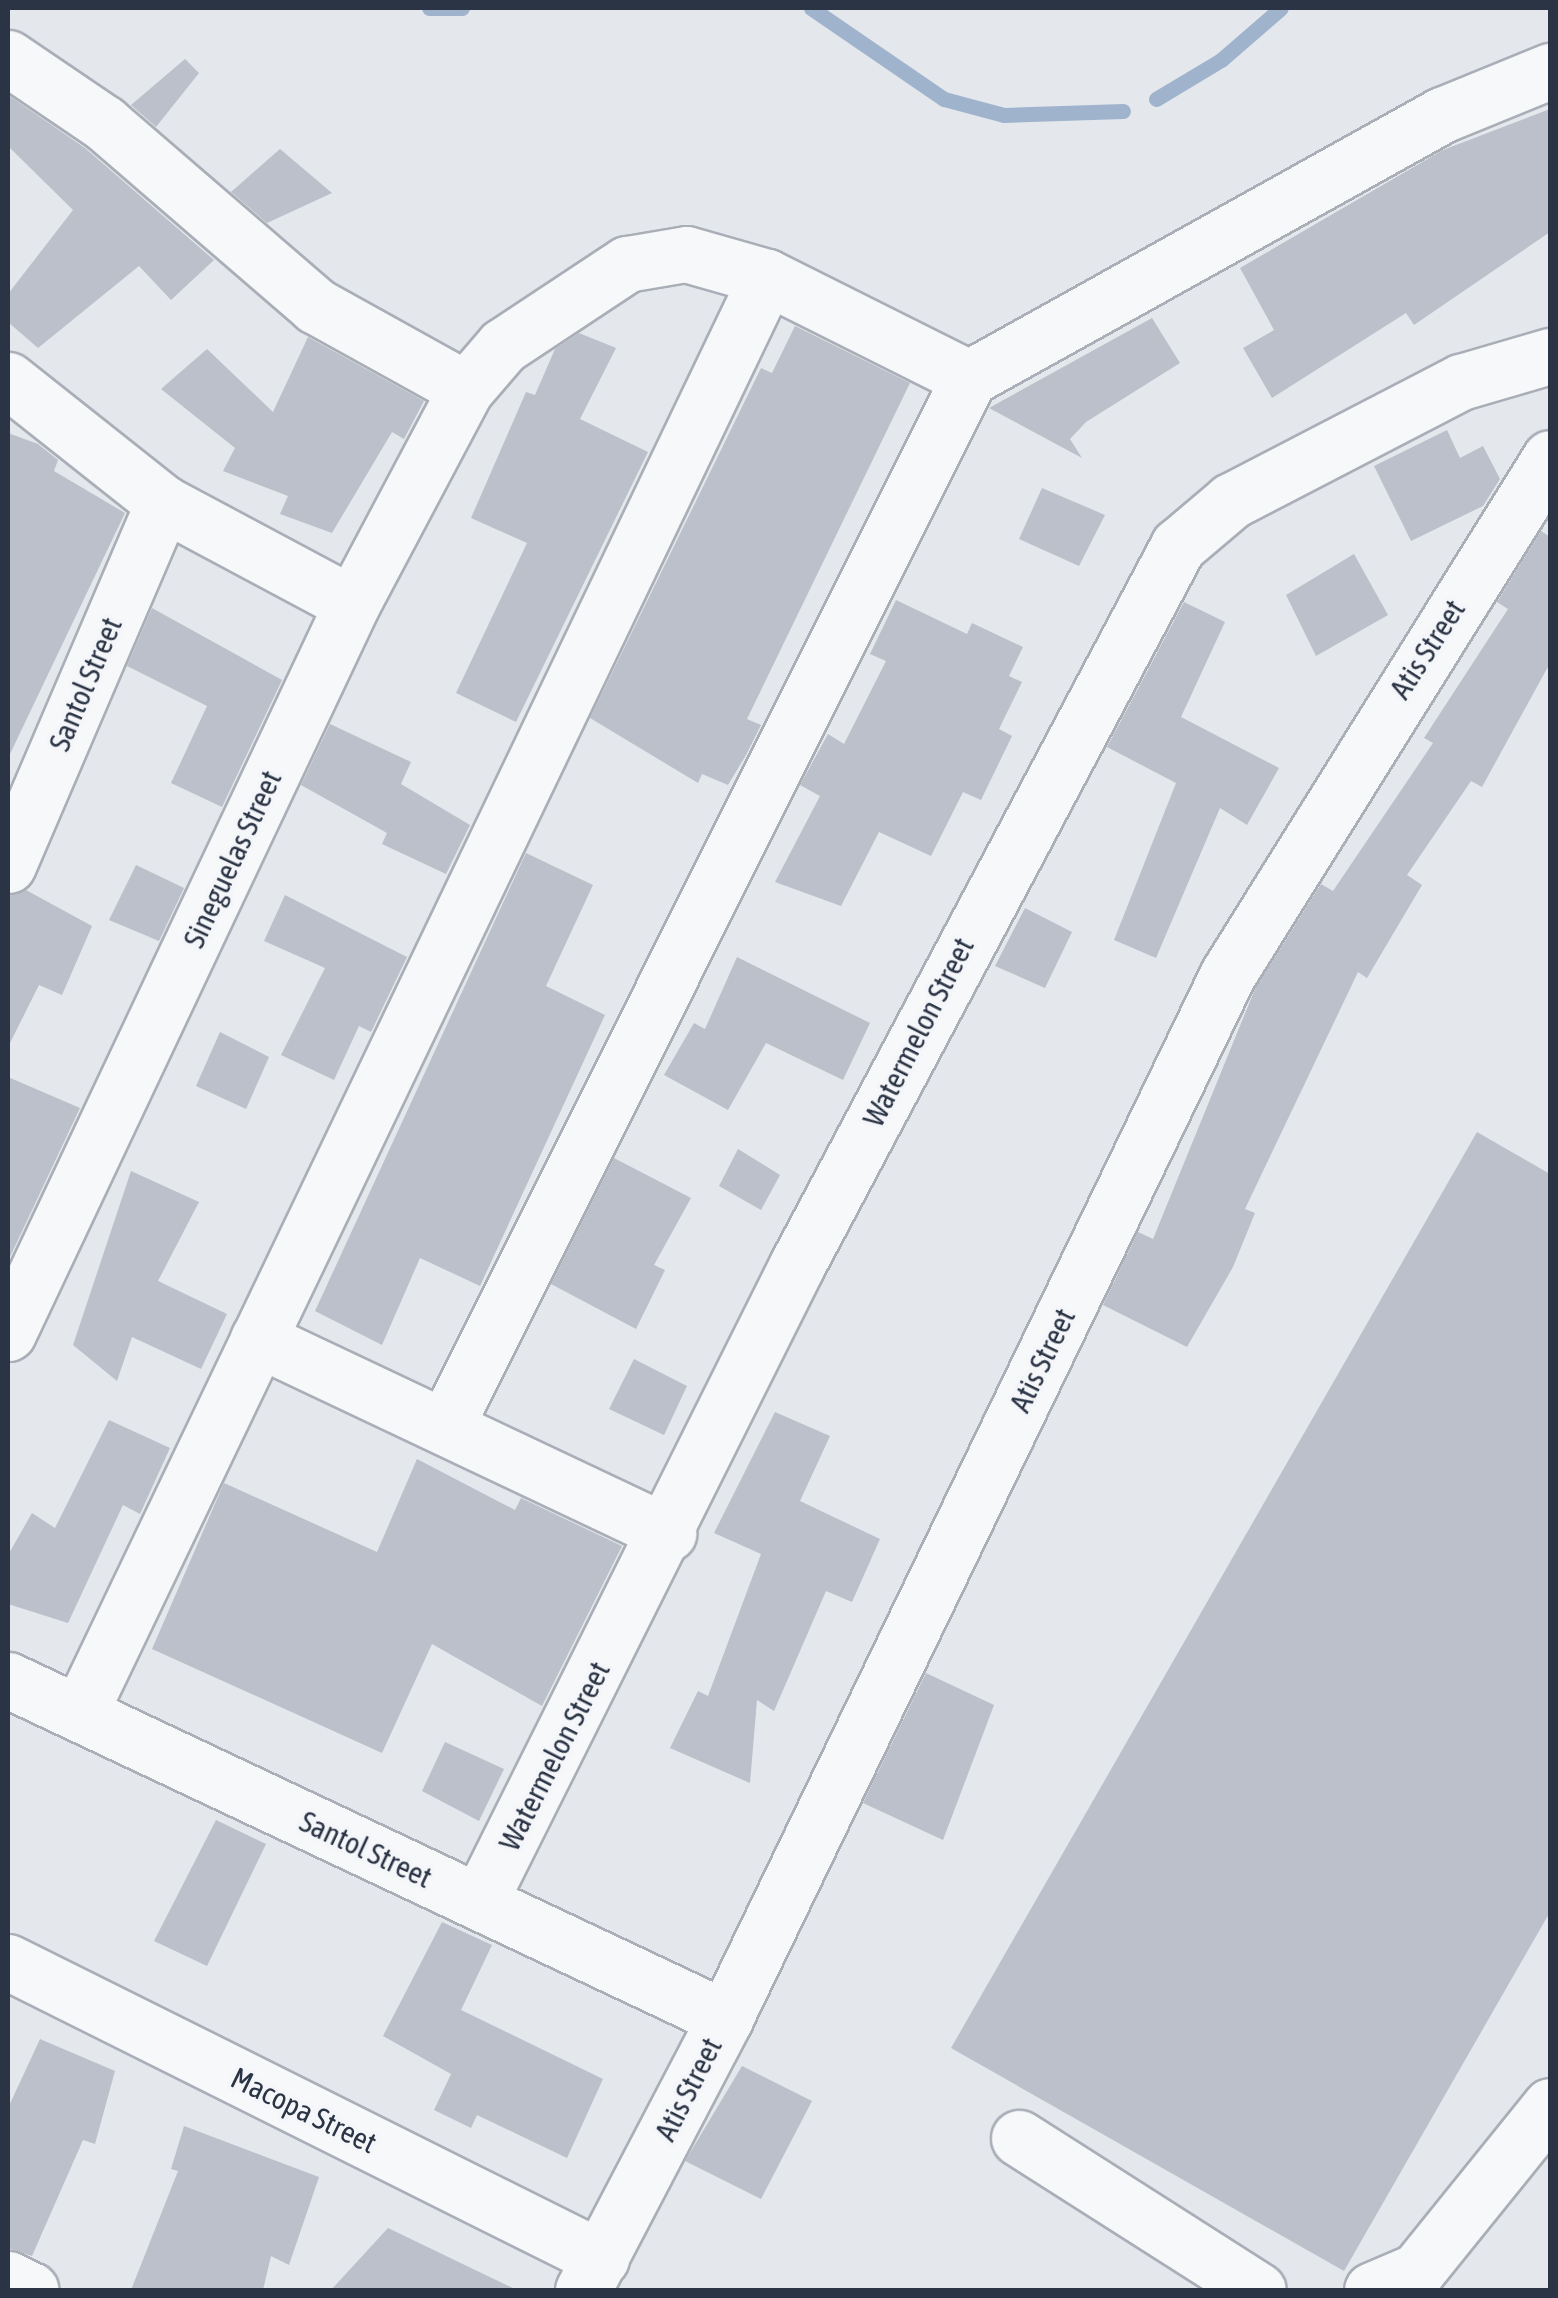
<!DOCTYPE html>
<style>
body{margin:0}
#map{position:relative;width:1558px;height:2298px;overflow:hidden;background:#e4e7ec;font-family:"Asap Condensed",sans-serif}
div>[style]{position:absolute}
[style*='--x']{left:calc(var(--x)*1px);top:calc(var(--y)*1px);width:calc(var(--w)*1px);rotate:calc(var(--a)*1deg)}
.stream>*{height:15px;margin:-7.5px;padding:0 7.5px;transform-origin:7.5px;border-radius:7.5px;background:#9fb4cc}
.building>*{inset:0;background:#bbc0ca}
.roads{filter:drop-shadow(2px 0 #a9aeb7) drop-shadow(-2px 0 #a9aeb7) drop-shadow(0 2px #a9aeb7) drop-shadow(0 -2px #a9aeb7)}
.minor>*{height:55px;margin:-27.5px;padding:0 27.5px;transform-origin:27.5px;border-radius:27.5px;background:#f7f8fa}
span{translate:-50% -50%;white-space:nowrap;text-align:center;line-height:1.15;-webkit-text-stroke:8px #f4f6f9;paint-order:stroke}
.street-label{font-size:30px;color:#2b3445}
.frame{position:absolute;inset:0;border:10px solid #2b3445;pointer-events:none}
</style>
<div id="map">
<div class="stream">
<i style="--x:429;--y:8;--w:33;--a:0"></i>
<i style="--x:811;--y:8;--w:161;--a:34.4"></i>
<i style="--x:944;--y:99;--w:62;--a:14.9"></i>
<i style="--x:1004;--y:115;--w:119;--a:-1.9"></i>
<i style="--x:1156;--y:99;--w:76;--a:-31"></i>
<i style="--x:1221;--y:60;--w:79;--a:-40.9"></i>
</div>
<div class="building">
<i style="clip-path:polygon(185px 59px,199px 73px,156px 127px,131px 105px)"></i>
<i style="clip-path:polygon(8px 95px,85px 148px,214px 260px,171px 300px,139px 266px,38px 348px,8px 322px,8px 294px,73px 210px,8px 146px)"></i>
<i style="clip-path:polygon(1550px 109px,1550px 232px,1414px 325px,1406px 313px,1272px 398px,1243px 348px,1274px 330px,1240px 268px,1443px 150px)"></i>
<i style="clip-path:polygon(280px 149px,332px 193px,267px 223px,231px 192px)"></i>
<i style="clip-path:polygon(1152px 318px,1180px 363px,1086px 422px,1070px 439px,1082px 458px,989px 408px)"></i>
<i style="clip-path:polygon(795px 326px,910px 383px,747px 719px,761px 725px,746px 755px,728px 785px,702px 774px,698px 783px,590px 718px,761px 368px,772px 373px)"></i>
<i style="clip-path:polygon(579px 333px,616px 348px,580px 419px,648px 452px,516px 722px,456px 693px,527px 543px,471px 518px,526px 392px,535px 395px,555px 349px)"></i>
<i style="clip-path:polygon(308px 337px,424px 401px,404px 439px,392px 432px,332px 533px,280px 514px,288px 496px,223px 471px,235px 448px,161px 389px,207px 349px,273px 412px)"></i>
<i style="clip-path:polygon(1447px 430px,1460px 458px,1483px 446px,1500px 479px,1483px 506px,1411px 541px,1374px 466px)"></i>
<i style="clip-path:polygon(8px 433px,38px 444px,58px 460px,54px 471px,125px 513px,10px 754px)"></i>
<i style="clip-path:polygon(1042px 488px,1105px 515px,1079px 566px,1019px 539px)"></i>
<i style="clip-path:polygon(1541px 531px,1550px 537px,1550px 663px,1482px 787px,1471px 781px,1407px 875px,1422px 885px,1367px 978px,1358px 972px,1245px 1209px,1255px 1213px,1233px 1267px,1187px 1347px,1103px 1305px,1138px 1232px,1153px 1239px,1255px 989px,1321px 884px,1333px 891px,1433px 743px,1424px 738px,1508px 609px,1497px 602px)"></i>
<i style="clip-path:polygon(1354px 554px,1388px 615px,1316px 656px,1286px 595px)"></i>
<i style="clip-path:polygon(896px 600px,967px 634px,972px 623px,1023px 647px,1009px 676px,1022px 682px,999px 729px,1012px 736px,981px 800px,963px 792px,931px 856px,879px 832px,841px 906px,775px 882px,820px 796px,800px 785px,828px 734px,844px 744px,886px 661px,870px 654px)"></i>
<i style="clip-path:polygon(1184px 602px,1225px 622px,1181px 717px,1279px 768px,1247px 825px,1220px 808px,1156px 958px,1114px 940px,1176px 783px,1107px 747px)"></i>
<i style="clip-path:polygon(152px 608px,282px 680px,222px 807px,171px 783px,207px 706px,127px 666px)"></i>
<i style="clip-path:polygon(330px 724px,411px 762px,401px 784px,470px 825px,446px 874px,382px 844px,387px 833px,301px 785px)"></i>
<i style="clip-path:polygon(526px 853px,593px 885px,546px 986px,605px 1015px,480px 1286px,420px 1258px,382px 1345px,315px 1311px)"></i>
<i style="clip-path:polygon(136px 865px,184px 888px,159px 941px,109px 920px)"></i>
<i style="clip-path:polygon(26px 890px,92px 926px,62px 995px,39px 985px,8px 1047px,8px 896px)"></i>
<i style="clip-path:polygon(285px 895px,407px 957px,371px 1032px,359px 1026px,334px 1080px,281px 1055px,325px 968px,264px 941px)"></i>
<i style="clip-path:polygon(1025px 908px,1072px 932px,1045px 988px,995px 966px)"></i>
<i style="clip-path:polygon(737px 957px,870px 1023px,843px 1080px,766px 1043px,728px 1110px,664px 1075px,694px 1023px,705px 1029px)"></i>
<i style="clip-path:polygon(220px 1032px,269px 1057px,246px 1109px,196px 1086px)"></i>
<i style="clip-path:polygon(8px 1077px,80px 1108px,8px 1261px)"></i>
<i style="clip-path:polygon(1477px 1132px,1550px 1174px,1550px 1912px,1344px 2271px,951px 2048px)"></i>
<i style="clip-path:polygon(738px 1149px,780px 1175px,761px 1210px,719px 1186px)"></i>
<i style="clip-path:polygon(614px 1158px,691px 1198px,654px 1265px,665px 1270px,636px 1329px,551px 1284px)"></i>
<i style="clip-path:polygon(131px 1171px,199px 1202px,158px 1281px,227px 1314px,201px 1369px,132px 1337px,117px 1381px,73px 1345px)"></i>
<i style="clip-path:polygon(634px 1359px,687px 1386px,664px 1435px,609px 1409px)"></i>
<i style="clip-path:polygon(775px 1412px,830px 1436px,800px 1501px,880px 1539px,852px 1602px,826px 1591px,774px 1711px,757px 1700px,750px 1783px,670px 1748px,698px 1691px,708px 1696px,761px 1554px,714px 1533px)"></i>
<i style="clip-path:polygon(109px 1420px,170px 1448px,140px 1514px,123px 1505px,68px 1623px,8px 1604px,8px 1555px,32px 1513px,55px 1528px)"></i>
<i style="clip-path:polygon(417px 1459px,515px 1510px,521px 1498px,622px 1546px,542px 1706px,432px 1644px,382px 1753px,152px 1649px,224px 1483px,377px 1552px)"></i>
<i style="clip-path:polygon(926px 1673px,994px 1705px,943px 1840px,863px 1803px)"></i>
<i style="clip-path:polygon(445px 1742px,504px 1769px,479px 1821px,422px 1791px)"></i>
<i style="clip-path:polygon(216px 1820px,266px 1844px,207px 1966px,154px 1941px)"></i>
<i style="clip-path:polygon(442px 1922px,492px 1945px,461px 2010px,603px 2079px,567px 2158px,477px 2115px,471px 2128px,434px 2110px,451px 2074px,383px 2036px)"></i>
<i style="clip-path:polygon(40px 2039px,115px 2071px,95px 2144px,83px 2140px,32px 2256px,8px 2248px,8px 2108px)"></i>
<i style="clip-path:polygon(742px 2066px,812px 2101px,761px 2199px,685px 2161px)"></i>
<i style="clip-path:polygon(184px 2126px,319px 2177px,289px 2265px,271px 2256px,263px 2290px,131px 2290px,178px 2171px,171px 2169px)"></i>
<i style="clip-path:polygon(388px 2228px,517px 2290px,331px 2290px)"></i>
</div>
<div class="roads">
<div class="minor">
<i style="--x:8;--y:58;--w:116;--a:34.1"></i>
<i style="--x:104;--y:123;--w:280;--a:40.8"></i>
<i style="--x:316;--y:306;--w:171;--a:29"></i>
<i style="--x:8;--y:380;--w:198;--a:38.4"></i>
<i style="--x:163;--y:503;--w:214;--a:28.1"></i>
<i style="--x:8;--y:865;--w:394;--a:-66.8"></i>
<i style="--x:8;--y:1333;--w:806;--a:-64.74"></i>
<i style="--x:352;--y:604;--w:243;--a:-62.1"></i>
<i style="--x:466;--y:389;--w:57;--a:-49.3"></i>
<i style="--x:503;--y:346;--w:149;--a:-33.5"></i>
<i style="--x:627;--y:264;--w:60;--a:-9.6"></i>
<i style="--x:686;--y:254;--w:84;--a:15.9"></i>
<i style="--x:767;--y:277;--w:226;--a:26.6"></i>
<i style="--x:258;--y:1339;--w:454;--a:25.3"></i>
<i style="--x:445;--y:1427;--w:1173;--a:-63.46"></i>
<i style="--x:969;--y:378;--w:541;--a:-29.08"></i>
<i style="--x:1442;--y:115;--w:117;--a:-22.2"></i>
<i style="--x:8;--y:1680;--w:793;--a:25.24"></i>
<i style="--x:80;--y:1712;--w:1591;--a:-64.42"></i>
<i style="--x:479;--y:1902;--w:712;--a:-63.47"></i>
<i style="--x:797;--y:1265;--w:814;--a:-62.08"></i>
<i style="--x:1178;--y:546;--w:70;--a:-40.3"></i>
<i style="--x:1231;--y:501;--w:259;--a:-27.4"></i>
<i style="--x:1461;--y:382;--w:93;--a:-16.3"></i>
<i style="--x:8;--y:1962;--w:663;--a:26.53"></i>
<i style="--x:1019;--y:2138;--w:283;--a:32.5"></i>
<i style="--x:8;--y:2279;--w:25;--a:26"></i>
<i style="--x:583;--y:2290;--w:307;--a:-62.4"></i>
<i style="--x:725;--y:2018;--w:1159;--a:-64.28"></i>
<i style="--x:1228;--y:974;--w:608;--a:-58.03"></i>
<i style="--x:1372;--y:2290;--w:49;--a:-22.9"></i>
<i style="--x:1417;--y:2271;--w:212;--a:-51.1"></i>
</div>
</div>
<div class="street-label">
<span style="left:1427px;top:649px;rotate:-57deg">Atis Street</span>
<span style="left:85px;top:684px;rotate:-67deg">Santol Street</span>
<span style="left:232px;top:859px;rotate:-65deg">Sineguelas Street</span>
<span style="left:918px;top:1032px;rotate:-63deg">Watermelon Street</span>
<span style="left:1042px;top:1360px;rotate:-64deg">Atis Street</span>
<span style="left:554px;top:1756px;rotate:-63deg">Watermelon Street</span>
<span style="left:366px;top:1849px;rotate:25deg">Santol Street</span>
<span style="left:688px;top:2089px;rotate:-63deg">Atis Street</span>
<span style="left:304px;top:2110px;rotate:26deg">Macopa Street</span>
</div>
<div class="frame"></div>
</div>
